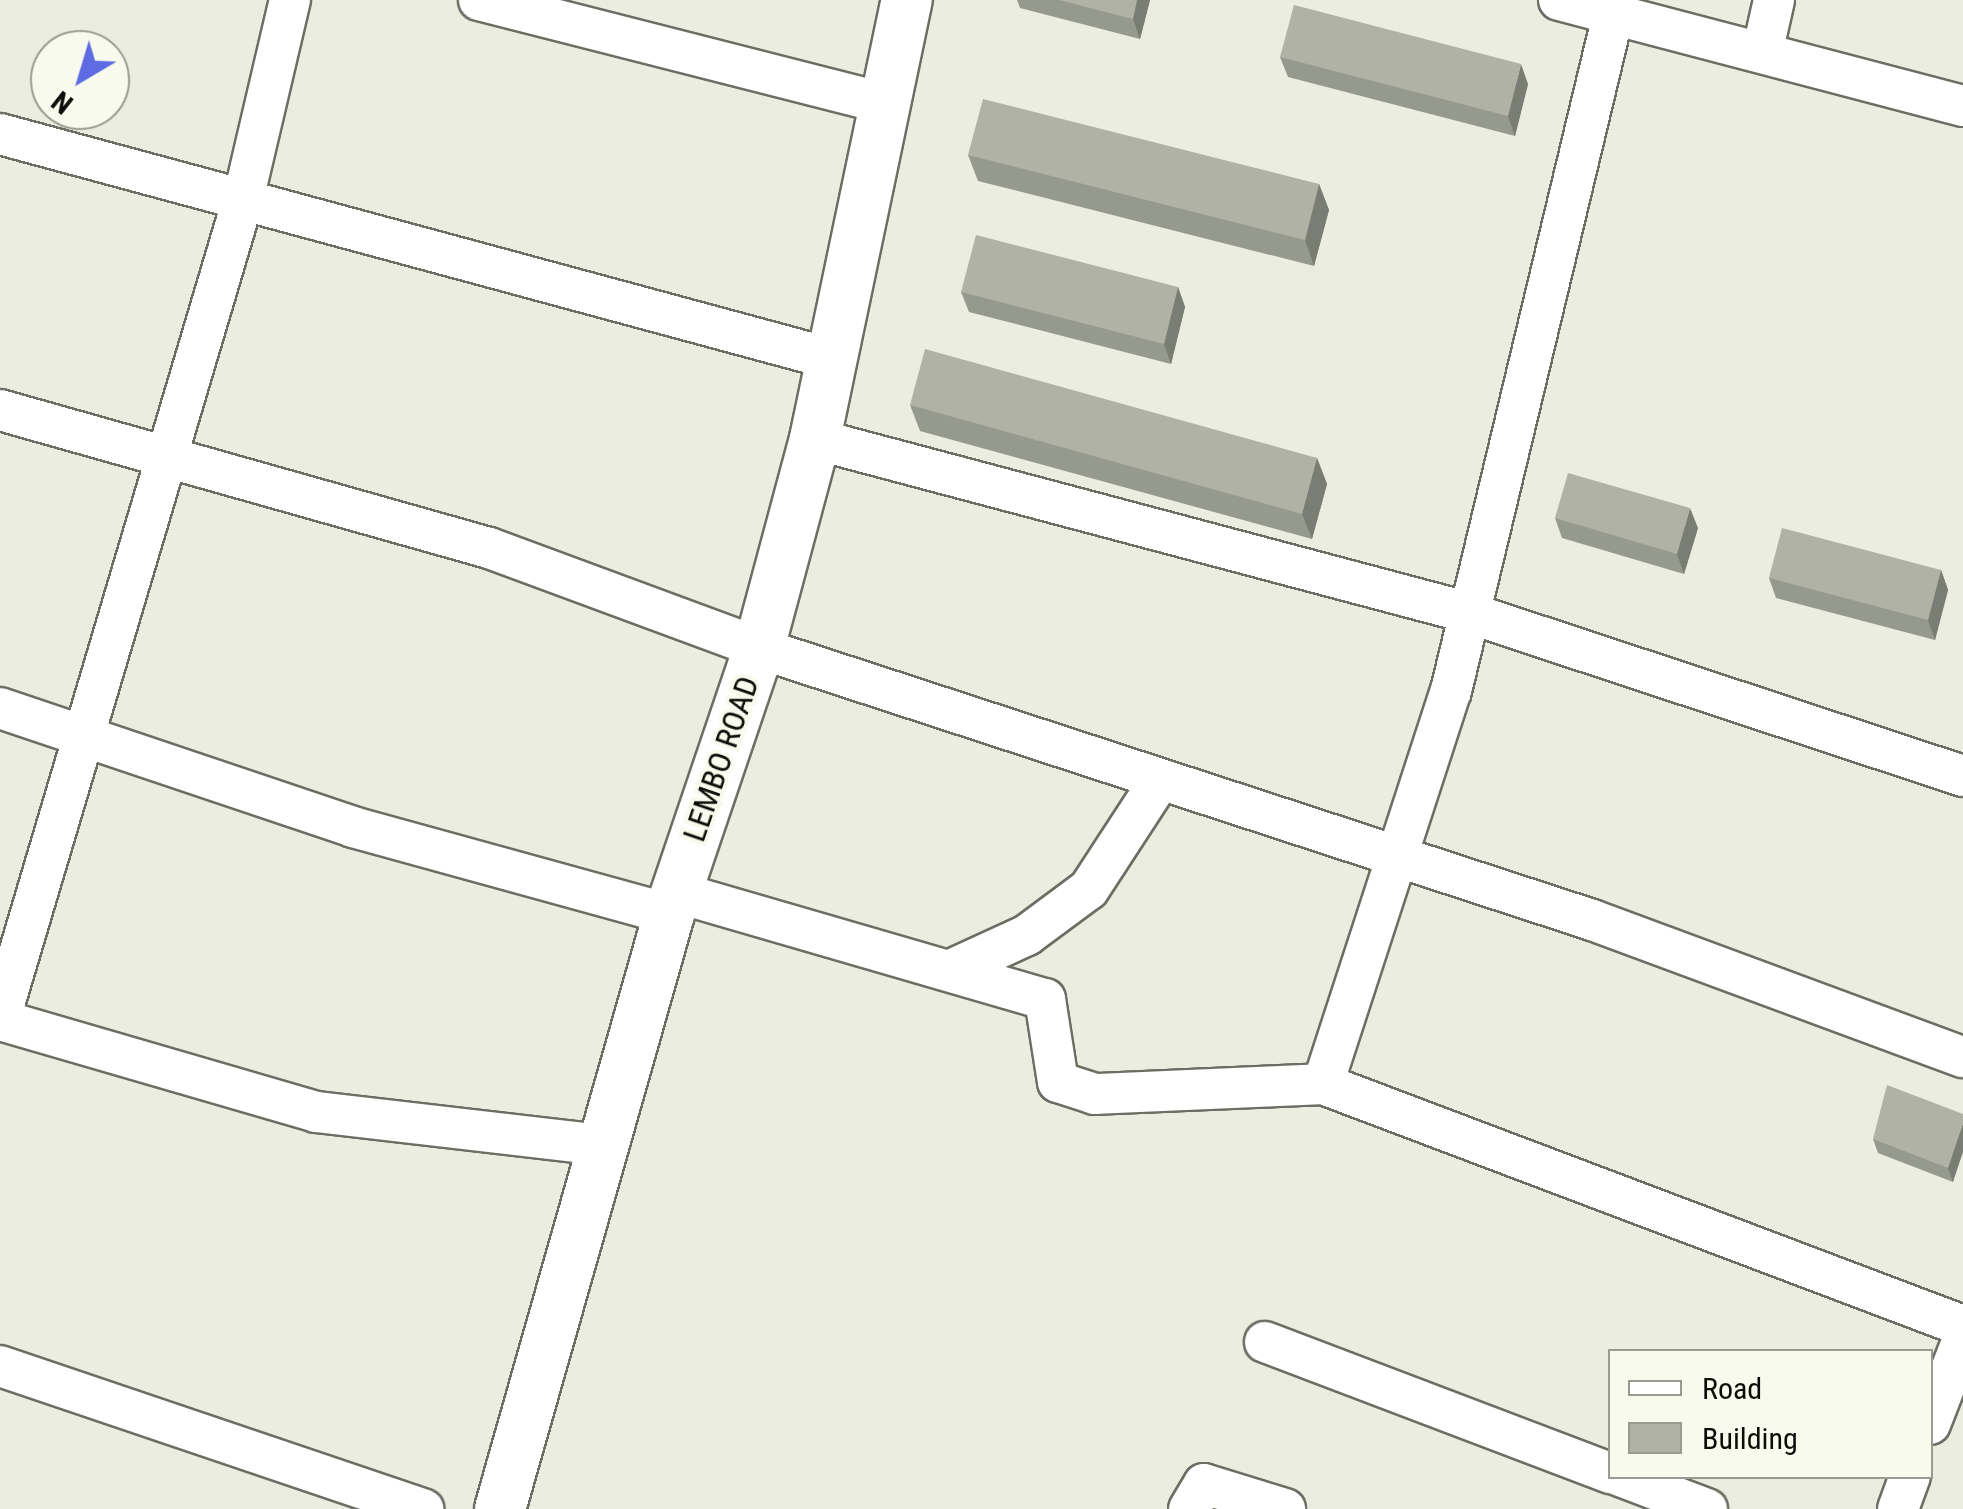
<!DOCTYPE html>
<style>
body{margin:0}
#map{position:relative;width:1963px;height:1509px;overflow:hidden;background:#eaeddf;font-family:"Roboto Condensed",sans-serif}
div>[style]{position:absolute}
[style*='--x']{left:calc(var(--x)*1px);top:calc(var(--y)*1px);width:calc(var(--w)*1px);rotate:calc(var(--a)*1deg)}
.roads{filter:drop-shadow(2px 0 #6b6e62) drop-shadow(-2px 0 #6b6e62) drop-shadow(0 2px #6b6e62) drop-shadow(0 -2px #6b6e62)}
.minor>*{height:40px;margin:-20px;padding:0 20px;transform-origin:20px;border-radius:20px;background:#fff}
.tertiary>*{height:50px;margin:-25px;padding:0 25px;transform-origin:25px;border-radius:25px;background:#fff}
.wall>*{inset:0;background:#96998d}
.shaded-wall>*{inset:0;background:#7a7d73}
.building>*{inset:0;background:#afb2a4}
span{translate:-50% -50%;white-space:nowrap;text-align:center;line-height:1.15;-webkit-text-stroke:8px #f7faec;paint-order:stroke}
.street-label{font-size:32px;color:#0c0d09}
.legend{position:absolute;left:1608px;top:1349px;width:325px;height:130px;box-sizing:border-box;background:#f7faec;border:2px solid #999b91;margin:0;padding:12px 18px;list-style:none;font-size:30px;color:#0c0d09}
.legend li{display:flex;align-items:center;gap:20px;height:50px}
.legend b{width:50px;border:2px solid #999b91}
.north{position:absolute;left:30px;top:30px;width:100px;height:100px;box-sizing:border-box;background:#f7faec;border:2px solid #999b91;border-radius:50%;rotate:218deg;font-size:28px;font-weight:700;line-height:40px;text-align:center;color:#0c0d09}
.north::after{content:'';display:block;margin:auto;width:35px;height:45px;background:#5e6be3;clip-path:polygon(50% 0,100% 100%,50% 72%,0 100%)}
</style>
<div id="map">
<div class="roads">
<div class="minor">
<i style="--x:479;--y:0;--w:421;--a:14.3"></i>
<i style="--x:1559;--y:0;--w:418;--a:14.7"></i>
<i style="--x:1763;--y:49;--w:50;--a:-77.3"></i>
<i style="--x:0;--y:134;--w:862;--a:15.13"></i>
<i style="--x:0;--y:410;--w:508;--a:15.76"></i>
<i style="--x:489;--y:548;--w:288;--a:20.3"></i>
<i style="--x:759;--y:648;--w:876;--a:18.08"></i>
<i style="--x:1592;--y:920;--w:395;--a:20.3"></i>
<i style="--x:815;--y:439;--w:674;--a:14.88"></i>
<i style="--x:1466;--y:612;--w:523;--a:18.26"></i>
<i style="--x:0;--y:708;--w:373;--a:18.6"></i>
<i style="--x:353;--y:827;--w:328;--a:15.4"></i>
<i style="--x:676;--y:892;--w:384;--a:16.2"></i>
<i style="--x:1045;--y:999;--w:84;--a:81.1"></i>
<i style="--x:1058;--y:1082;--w:39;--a:18"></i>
<i style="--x:1095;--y:1094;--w:228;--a:-2.5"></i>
<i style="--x:1323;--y:1084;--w:413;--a:-72"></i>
<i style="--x:1451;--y:691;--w:695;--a:-76.52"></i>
<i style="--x:951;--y:970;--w:84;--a:-24.7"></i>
<i style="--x:1027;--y:935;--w:77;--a:-36.6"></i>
<i style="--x:1089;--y:889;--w:126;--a:-56.9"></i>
<i style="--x:0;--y:1018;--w:853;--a:-73.46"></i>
<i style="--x:243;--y:200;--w:205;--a:-76.8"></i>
<i style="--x:0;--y:1020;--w:329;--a:16.2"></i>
<i style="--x:316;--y:1112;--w:288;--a:6.6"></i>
<i style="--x:1323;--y:1084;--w:684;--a:20.71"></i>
<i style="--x:1265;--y:1342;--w:369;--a:20.8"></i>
<i style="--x:0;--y:1366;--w:447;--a:18.7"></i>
<i style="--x:1930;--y:1424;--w:91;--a:-68.8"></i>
<i style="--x:1620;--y:1476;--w:93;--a:20.8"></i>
<i style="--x:1189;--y:1509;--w:29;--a:-59"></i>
<i style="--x:1204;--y:1484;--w:85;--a:17.2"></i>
<i style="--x:1898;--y:1509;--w:35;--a:-70"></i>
</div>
<div class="tertiary">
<i style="--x:500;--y:1509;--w:619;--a:-74.14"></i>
<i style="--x:669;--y:914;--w:281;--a:-71.3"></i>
<i style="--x:759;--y:648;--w:216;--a:-75"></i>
<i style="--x:815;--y:439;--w:449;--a:-78.2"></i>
</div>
</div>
<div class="wall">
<i style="clip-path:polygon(1017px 0,1150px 0,1140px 39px,1020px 8px)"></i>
<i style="clip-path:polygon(1280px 57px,1528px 84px,1515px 136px,1288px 77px)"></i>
<i style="clip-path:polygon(968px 155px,1319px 184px,1329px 210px,1314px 266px,978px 181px)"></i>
<i style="clip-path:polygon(1178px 287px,1185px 307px,1171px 364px,969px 312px,961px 292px)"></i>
<i style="clip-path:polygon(910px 405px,1317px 458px,1327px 484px,1312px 539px,920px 431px)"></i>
<i style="clip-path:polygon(1555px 518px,1698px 528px,1684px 574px,1562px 538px)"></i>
<i style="clip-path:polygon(1941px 570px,1948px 590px,1935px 640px,1776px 598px,1769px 578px)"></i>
<i style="clip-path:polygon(1963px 1114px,1953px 1182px,1878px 1153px,1873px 1139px)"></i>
</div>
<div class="shaded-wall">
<i style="clip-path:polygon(1137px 0,1150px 0,1140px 39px,1133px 19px)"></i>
<i style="clip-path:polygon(1521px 64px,1528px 84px,1515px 136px,1508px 116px)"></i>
<i style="clip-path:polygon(1319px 184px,1329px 210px,1314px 266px,1305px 240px)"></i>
<i style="clip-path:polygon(1178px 287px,1185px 307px,1171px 364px,1164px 344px)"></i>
<i style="clip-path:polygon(1317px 458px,1327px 484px,1312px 539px,1302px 514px)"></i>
<i style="clip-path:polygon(1690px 508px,1698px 528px,1684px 574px,1677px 554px)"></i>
<i style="clip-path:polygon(1941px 570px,1948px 590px,1935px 640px,1928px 620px)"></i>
<i style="clip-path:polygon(1963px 1123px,1963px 1152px,1953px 1182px,1948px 1168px)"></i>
</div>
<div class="building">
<i style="clip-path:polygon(1059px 0,1137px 0,1133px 19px)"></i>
<i style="clip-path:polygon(1294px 5px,1521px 64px,1508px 116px,1280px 57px)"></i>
<i style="clip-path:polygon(983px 99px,1319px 184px,1305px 240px,968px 155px)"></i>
<i style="clip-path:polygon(976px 235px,1178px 287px,1164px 344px,961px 292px)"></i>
<i style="clip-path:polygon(925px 349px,1317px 458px,1302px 514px,910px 405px)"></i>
<i style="clip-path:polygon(1568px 473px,1690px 508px,1677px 554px,1555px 518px)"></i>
<i style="clip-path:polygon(1782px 528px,1941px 570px,1928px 620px,1769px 578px)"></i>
<i style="clip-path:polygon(1887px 1085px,1963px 1114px,1963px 1123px,1948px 1168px,1873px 1139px)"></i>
</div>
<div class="street-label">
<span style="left:721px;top:759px;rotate:-71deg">LEMBO ROAD</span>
</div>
<ul class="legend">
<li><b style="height:12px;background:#fff"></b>Road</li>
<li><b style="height:28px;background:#afb2a4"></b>Building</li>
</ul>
<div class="north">N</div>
</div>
